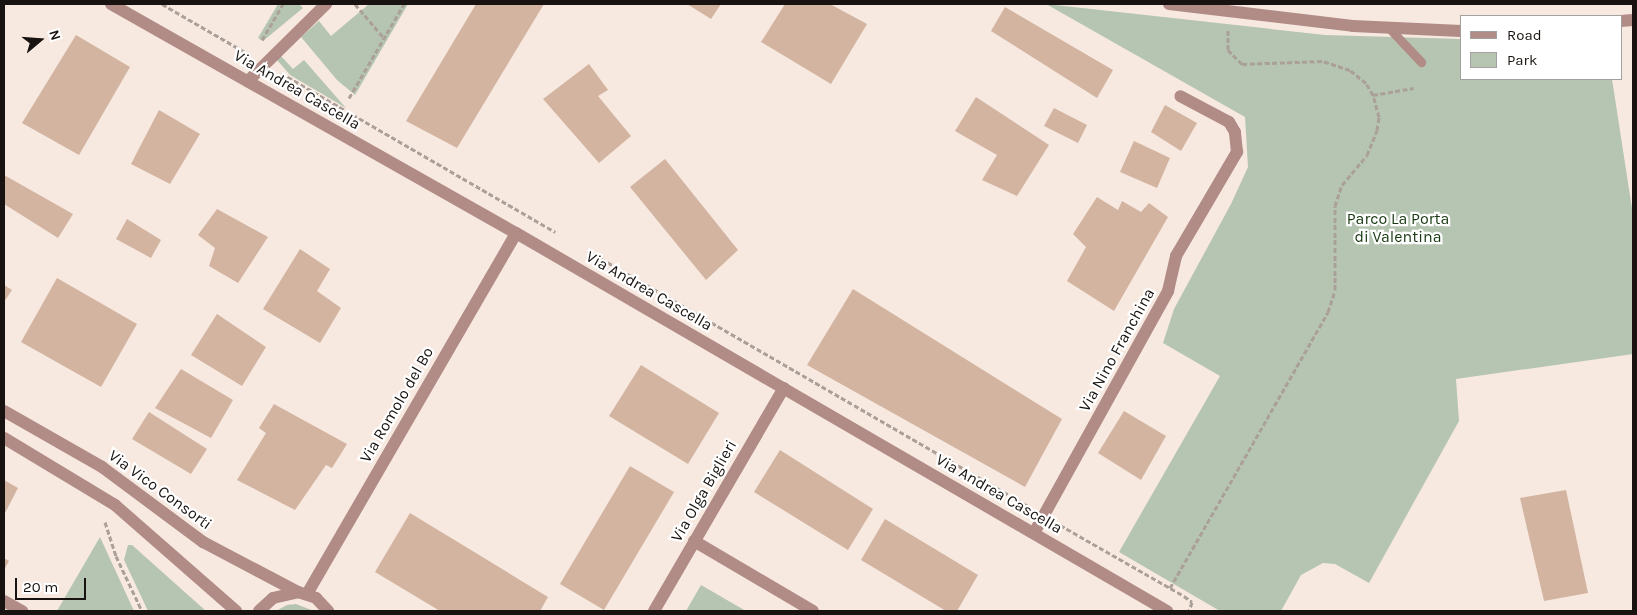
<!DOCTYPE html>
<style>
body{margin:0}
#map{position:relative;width:1637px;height:615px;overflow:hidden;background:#f7e9e0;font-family:Karla,sans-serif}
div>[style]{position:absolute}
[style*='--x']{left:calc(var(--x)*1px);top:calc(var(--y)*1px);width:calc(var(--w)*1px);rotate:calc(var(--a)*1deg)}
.green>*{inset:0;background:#b5c5b1}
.building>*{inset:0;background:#d3b4a1}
.path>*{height:3px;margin-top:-1.5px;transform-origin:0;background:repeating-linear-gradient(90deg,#aba099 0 5px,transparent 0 7.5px)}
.service>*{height:9px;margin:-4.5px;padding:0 4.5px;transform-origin:4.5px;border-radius:4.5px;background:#b18b86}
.minor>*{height:12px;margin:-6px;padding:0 6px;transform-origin:6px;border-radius:6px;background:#b18b86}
.tertiary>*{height:12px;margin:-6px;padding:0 6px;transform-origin:6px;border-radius:6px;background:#b18b86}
span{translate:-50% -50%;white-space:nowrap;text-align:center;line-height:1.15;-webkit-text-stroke:4.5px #fff;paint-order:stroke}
.street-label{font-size:16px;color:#181310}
.park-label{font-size:16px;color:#193811}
.frame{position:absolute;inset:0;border:5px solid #181310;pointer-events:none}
.legend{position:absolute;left:1460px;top:15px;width:162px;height:65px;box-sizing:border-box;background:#fff;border:1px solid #a3a19f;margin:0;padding:6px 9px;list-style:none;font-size:15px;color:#181310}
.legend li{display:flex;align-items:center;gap:10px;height:25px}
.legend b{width:25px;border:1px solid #a3a19f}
.north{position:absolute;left:15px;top:15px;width:50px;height:50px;-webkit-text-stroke:4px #fff;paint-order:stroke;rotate:72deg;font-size:14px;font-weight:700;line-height:20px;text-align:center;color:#181310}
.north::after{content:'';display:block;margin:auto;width:18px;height:22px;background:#181310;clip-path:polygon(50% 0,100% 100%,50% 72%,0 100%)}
.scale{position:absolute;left:15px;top:578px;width:71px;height:22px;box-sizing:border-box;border:2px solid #181310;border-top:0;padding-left:6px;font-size:15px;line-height:18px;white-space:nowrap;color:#181310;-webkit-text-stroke:4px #fff;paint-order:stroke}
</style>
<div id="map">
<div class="green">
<i style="clip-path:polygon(278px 4px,299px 4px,303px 8px,263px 41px,258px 38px)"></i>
<i style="clip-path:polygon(369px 4px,408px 4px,355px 95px,337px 80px,301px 37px,319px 21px,331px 36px)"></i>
<i style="clip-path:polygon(1046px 4px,1325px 35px,1461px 39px,1461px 79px,1612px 79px,1633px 215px,1633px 354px,1456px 379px,1459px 421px,1369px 583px,1335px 564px,1323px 563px,1301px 575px,1281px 611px,1220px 611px,1119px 552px,1220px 376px,1163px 343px,1174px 309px,1231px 204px,1248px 167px,1245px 117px)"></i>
<i style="clip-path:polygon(281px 56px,293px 69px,304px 60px,346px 108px,290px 75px,277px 60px)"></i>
<i style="clip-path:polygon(100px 537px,134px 611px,57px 611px)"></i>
<i style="clip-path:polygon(128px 545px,132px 545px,206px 611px,148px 611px,124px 560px)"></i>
<i style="clip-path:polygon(701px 585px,746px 611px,686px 611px)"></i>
<i style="clip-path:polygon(296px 604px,314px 611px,276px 611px,287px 605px)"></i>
</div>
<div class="building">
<i style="clip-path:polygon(476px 4px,544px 4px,457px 148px,406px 121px)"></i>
<i style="clip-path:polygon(687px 4px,721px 4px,711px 19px)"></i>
<i style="clip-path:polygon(785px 4px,830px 4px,867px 24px,831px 84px,761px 42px)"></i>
<i style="clip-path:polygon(1005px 7px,1113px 70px,1097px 98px,991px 31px)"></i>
<i style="clip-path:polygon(76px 35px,130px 67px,79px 155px,22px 123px)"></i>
<i style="clip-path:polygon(589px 64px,608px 90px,598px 96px,631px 136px,599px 163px,543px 99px)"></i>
<i style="clip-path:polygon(976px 97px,1049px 145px,1017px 196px,982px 180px,997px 155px,955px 131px)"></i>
<i style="clip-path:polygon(1165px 105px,1197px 123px,1181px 151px,1151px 132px)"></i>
<i style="clip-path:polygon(1054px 108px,1087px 125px,1078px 143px,1044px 126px)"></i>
<i style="clip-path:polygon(159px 110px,200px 134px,170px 184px,131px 164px)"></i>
<i style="clip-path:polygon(1134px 141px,1170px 158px,1157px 188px,1120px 172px)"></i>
<i style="clip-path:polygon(665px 159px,738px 250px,706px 280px,630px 187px)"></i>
<i style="clip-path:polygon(4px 175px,73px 214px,58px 238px,4px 204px)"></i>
<i style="clip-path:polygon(1097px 197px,1118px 210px,1122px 201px,1141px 212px,1149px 203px,1168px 217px,1114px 311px,1067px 281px,1086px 247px,1073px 234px)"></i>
<i style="clip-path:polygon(217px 209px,268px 237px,238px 283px,209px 266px,215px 248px,198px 235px)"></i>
<i style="clip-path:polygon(127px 219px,161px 240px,151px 258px,116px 239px)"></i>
<i style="clip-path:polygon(300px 249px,330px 269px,317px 291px,341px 308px,320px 343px,263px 309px)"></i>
<i style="clip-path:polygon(57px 278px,137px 324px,101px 387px,21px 342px)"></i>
<i style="clip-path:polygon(4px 285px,12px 290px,4px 302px)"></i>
<i style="clip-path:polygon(853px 289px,1062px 419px,1025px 487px,807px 365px)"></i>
<i style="clip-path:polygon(217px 314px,266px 347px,242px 386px,191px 355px)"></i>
<i style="clip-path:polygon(641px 365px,719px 413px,688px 464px,609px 416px)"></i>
<i style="clip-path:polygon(181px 369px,233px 400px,211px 438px,155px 408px)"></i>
<i style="clip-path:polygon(274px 404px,347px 444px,332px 468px,326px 465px,295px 510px,237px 480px,266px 433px,259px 428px)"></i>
<i style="clip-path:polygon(1124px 411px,1166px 436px,1141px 480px,1098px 453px)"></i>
<i style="clip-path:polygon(149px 412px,207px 449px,191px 474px,132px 439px)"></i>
<i style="clip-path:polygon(780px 450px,873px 509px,848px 550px,754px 492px)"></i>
<i style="clip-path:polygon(630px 466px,674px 492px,604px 610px,560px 584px)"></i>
<i style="clip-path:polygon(4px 480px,18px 488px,4px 515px)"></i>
<i style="clip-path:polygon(1566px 490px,1588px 593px,1544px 601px,1520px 498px)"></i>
<i style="clip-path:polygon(410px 513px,548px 597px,540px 611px,440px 611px,375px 572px)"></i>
<i style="clip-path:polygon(885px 519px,978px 575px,957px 611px,946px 611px,861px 560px)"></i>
<i style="clip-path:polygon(4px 558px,9px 561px,4px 570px)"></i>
</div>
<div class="path">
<i style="--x:162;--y:4;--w:102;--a:30.1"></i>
<i style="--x:355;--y:4;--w:45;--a:49.5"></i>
<i style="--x:262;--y:40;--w:42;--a:-59.7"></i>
<i style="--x:281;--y:73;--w:317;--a:30.1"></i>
<i style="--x:1373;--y:95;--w:41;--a:-9.9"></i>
<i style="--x:349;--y:98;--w:109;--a:-59.7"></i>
<i style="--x:588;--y:251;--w:509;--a:30.09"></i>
<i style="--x:105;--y:522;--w:36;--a:72"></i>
<i style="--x:116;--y:556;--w:61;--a:64.7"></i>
<i style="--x:1060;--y:525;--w:143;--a:29.8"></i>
<i style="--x:1184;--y:596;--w:10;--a:37"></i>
<i style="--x:1192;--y:602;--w:9;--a:108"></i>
<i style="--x:1170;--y:588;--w:318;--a:-60.2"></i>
<i style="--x:1328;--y:312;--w:23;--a:-72"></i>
<i style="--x:1335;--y:290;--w:84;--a:-90"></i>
<i style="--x:1335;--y:206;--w:22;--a:-72"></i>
<i style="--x:1342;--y:185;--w:39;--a:-50"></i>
<i style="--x:1367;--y:155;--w:27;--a:-68"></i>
<i style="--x:1377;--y:130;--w:13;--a:-81"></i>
<i style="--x:1379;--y:117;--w:23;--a:-105"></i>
<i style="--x:1373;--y:95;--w:14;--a:-120"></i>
<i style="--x:1366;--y:83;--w:21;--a:-141"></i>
<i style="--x:1350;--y:70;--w:29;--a:-162"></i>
<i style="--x:1322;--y:61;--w:80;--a:177.9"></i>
<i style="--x:1242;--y:64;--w:20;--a:-135"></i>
<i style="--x:1228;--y:50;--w:22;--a:-90"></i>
</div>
<div class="service">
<i style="--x:1389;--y:28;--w:47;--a:46.7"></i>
</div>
<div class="minor">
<i style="--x:111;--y:4;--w:465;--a:29.5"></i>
<i style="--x:516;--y:233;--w:753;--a:30.14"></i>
<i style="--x:248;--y:81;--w:110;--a:-44.6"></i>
<i style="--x:4;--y:411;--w:113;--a:29.7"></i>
<i style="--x:102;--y:467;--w:126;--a:36.6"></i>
<i style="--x:203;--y:542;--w:107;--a:27.8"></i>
<i style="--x:4;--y:438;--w:130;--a:31.1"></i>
<i style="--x:115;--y:505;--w:161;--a:41.2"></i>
<i style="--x:1034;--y:533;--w:277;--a:-61"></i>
<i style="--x:1168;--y:291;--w:36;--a:-77"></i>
<i style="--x:1176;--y:256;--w:121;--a:-59.6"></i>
<i style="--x:1237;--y:152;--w:20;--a:-96"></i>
<i style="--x:1235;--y:132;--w:12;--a:-121"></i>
<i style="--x:1229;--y:122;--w:55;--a:-152"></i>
<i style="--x:694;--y:541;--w:138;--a:30.5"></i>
<i style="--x:307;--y:594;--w:417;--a:-59.9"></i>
<i style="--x:4;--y:601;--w:21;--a:29"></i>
<i style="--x:259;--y:611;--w:19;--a:-43"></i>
<i style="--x:273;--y:598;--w:26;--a:-13"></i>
<i style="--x:298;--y:592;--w:19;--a:18"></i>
<i style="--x:316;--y:598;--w:18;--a:47"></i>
<i style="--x:654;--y:611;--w:258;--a:-59.8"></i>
</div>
<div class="tertiary">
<i style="--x:1169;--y:4;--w:185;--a:6.8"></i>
<i style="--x:1353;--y:26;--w:108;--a:2.7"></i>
<i style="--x:1621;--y:21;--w:12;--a:-5"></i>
</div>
<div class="street-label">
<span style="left:297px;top:90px;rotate:30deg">Via Andrea Cascella</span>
<span style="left:649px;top:291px;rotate:30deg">Via Andrea Cascella</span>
<span style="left:1117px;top:350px;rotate:-61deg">Via Nino Franchina</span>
<span style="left:397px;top:405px;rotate:-60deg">Via Romolo del Bo</span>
<span style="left:160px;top:490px;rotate:36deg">Via Vico Consorti</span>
<span style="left:704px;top:491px;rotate:-60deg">Via Olga Biglieri</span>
<span style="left:999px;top:494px;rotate:30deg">Via Andrea Cascella</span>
</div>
<div class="park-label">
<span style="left:1398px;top:228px">Parco La Porta<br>di Valentina</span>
</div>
<div class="frame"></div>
<ul class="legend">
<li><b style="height:6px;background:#b18b86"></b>Road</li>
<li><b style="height:14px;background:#b5c5b1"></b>Park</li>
</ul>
<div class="north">N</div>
<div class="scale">20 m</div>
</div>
